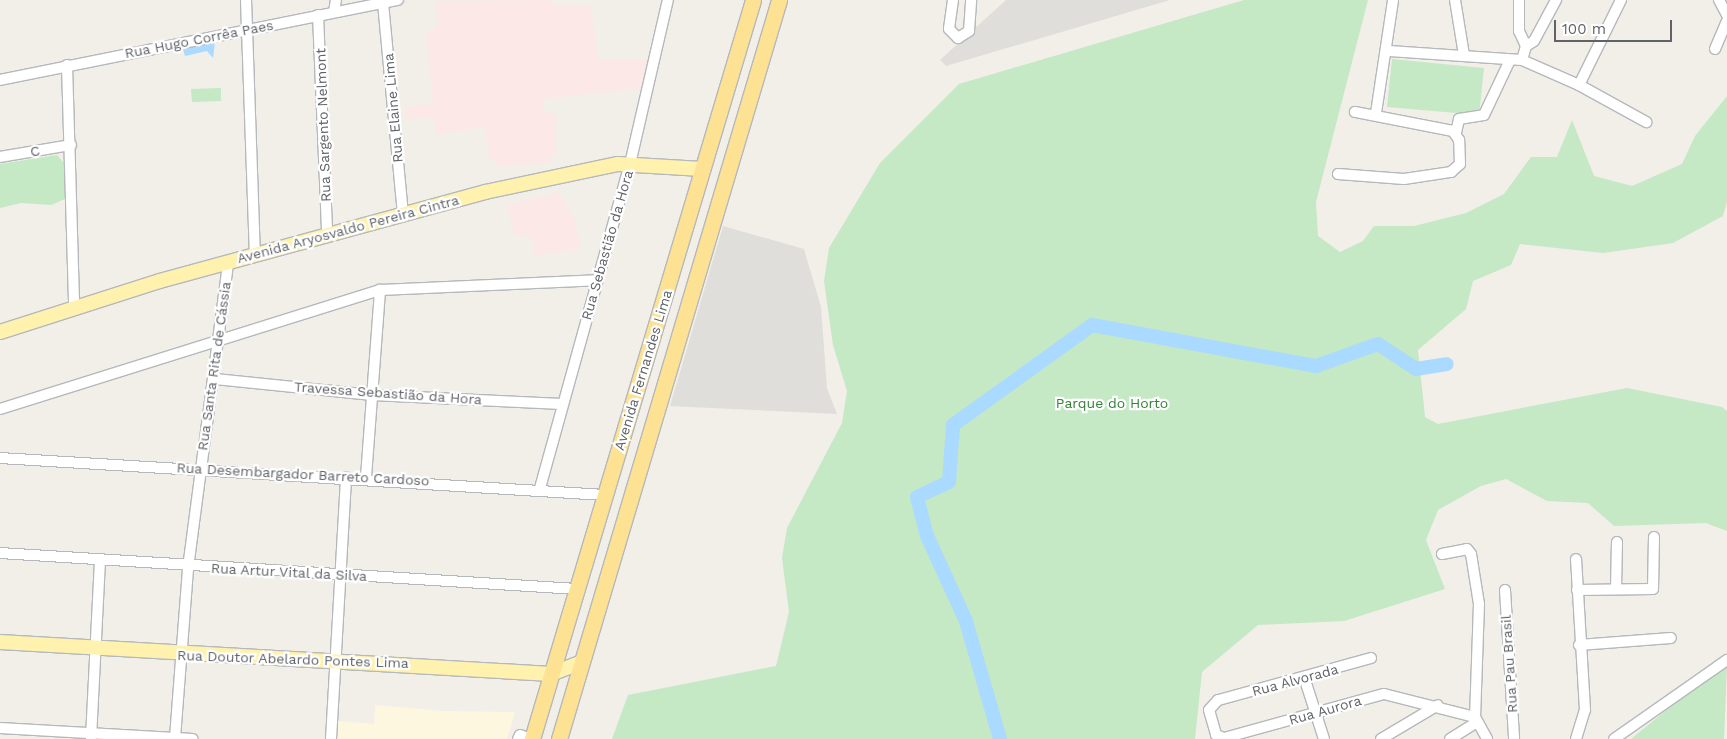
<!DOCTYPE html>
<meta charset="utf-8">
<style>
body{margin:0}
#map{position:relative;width:1727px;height:739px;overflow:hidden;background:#f1efe8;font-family:"Work Sans",sans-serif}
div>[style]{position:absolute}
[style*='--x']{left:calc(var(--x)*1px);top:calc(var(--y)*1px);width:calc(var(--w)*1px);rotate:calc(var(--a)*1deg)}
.commercial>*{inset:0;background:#fef7e0}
.industrial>*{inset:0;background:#e0deda}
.medical>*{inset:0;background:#fce8e6}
.green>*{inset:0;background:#c5e8c5}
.water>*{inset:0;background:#aadaff}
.river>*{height:14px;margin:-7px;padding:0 7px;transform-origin:7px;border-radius:7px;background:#aadaff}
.roads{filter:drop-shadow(1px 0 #b5b8bc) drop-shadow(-1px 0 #b5b8bc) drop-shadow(0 1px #b5b8bc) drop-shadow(0 -1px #b5b8bc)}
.minor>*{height:10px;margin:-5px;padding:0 5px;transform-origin:5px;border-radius:5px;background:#fff}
.major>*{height:14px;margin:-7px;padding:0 7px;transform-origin:7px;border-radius:7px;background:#fff2af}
.highway>*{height:15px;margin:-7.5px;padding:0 7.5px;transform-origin:7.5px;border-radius:7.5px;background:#fde293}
span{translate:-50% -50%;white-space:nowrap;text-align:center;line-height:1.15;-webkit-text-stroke:4.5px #fff;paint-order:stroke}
.street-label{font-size:14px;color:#5f6368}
.park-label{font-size:14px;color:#348238}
.scale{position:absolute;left:1554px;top:20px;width:118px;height:22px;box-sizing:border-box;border:2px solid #5f6368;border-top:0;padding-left:6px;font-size:15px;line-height:18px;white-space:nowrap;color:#5f6368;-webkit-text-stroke:4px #fff;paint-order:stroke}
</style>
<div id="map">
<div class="commercial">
<i style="clip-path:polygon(375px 705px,442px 711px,515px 712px,507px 739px,335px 739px,338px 721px,374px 724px)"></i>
</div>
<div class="industrial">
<i style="clip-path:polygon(1006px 0,1170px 0,946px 66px,940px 60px)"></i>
<i style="clip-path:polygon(723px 226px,804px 249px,821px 307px,827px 388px,837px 414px,670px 406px)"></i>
</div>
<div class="medical">
<i style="clip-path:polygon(552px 0,553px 6px,591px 5px,598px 59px,654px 60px,640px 88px,544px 99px,544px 114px,556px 113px,556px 155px,550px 155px,550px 163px,496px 166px,495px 160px,490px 159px,485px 127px,435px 134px,434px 117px,405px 119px,405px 107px,433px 105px,426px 32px,437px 28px,436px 1px)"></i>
<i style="clip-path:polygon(558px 193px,575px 219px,580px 248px,535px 256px,534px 239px,514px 234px,508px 205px)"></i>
</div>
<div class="green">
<i style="clip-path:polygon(1244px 0,1368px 0,1316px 202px,1318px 236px,1340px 252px,1363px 241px,1374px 226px,1414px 226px,1466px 213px,1504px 194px,1531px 157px,1557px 157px,1572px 120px,1594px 176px,1632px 186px,1682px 164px,1695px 136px,1727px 96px,1727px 202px,1723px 216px,1673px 243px,1603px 253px,1520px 244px,1511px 265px,1473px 281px,1466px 309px,1418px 350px,1425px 417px,1438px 424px,1627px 388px,1722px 407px,1727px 411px,1727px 531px,1706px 523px,1614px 526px,1588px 503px,1547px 501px,1506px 479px,1481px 486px,1438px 510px,1426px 540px,1445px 589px,1344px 621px,1258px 625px,1202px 672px,1195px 739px,612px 739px,628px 695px,776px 666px,789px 612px,782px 558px,787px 528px,842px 423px,847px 391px,833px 345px,824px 281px,829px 248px,880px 163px,959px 84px)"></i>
<i style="clip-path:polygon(1392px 59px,1484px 68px,1479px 115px,1387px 107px)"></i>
<i style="clip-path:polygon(221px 88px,221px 101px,192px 102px,191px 89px)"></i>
<i style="clip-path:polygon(57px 155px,69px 169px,65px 199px,51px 205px,21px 203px,0 208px,0 164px)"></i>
<i style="clip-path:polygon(1727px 666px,1724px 739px,1631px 739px,1686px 694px)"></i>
</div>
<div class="water">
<i style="clip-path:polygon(215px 42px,213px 58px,207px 51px,185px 56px,183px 49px)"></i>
</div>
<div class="river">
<i style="--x:1000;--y:739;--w:123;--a:-106.1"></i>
<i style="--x:966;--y:621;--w:94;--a:-114.6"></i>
<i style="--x:927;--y:536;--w:40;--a:-104.4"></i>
<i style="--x:917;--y:497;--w:35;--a:-25"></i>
<i style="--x:949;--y:482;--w:57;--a:-86"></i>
<i style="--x:953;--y:425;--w:171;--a:-35.7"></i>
<i style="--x:1092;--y:325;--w:228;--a:10.4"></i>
<i style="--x:1316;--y:366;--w:66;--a:-19.5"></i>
<i style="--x:1378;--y:344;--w:45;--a:33.3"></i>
<i style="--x:1416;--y:369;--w:31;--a:-9"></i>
</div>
<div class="roads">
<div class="minor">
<i style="--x:246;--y:0;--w:254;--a:88"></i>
<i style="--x:953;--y:0;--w:29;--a:98"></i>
<i style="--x:949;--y:29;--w:13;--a:45"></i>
<i style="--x:958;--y:38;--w:13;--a:-32"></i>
<i style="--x:969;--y:31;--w:31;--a:-86"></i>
<i style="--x:1455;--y:0;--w:56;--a:80.7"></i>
<i style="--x:1519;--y:0;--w:31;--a:90"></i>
<i style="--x:1519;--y:31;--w:17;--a:65"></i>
<i style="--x:1719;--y:0;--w:17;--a:62"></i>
<i style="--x:383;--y:3;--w:211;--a:84.6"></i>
<i style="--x:334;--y:12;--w:12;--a:-81"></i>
<i style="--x:318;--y:15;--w:219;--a:87.6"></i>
<i style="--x:1715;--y:49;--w:30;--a:-67"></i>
<i style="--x:1389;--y:51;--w:133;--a:3.9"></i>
<i style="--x:1522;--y:60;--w:62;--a:23.7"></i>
<i style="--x:1579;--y:85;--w:77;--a:28.9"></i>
<i style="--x:1522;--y:60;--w:15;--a:-74"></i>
<i style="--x:1526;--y:46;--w:9;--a:-32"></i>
<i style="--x:1534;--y:41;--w:47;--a:-61.8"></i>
<i style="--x:67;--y:65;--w:242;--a:88.3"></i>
<i style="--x:0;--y:80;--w:406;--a:-11.4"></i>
<i style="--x:1579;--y:85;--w:95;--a:-63.7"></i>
<i style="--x:1376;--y:113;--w:114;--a:-81.4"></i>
<i style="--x:1456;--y:133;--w:14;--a:-78"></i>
<i style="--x:1459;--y:119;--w:25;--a:-9"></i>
<i style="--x:1484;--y:115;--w:61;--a:-64.7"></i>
<i style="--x:0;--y:157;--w:72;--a:-9.6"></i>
<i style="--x:1338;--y:174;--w:66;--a:4.3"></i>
<i style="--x:1404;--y:179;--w:48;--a:-8.5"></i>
<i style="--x:1451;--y:172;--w:12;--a:-42"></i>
<i style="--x:1460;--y:164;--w:24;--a:-92"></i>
<i style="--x:1459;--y:140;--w:11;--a:-124"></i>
<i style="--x:1453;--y:131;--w:100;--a:-169"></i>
<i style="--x:215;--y:379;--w:158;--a:5.8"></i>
<i style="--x:372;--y:395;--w:190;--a:2.7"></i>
<i style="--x:0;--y:409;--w:398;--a:-17.4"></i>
<i style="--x:380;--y:290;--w:217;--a:-2.6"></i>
<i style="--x:0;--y:458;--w:606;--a:3.5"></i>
<i style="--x:366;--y:477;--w:188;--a:-85.7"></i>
<i style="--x:540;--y:488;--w:336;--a:-74.5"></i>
<i style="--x:630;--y:164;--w:168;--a:-77"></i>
<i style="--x:0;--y:553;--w:578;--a:3.57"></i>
<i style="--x:1442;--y:554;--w:25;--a:-11"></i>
<i style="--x:1467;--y:549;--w:6;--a:51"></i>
<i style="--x:1471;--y:554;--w:51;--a:80.9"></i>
<i style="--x:1479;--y:604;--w:113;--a:92"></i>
<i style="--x:1475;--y:717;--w:25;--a:61"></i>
<i style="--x:1616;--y:589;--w:47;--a:-88.8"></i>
<i style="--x:1505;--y:590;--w:149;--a:86.5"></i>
<i style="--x:1577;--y:590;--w:76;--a:-0.8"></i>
<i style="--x:1653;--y:589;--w:52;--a:-88.9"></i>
<i style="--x:1579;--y:645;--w:92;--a:-4.4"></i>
<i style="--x:1371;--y:658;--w:159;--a:164.6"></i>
<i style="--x:1218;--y:700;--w:13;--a:132"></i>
<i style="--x:1209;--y:710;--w:26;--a:74"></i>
<i style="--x:1216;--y:735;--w:9;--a:21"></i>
<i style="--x:1224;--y:738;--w:166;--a:-15.4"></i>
<i style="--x:1384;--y:694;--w:94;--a:14.2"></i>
<i style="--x:1304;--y:677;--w:65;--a:72.1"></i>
<i style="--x:0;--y:728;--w:193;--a:3.3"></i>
<i style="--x:91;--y:738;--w:177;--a:-87.1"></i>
<i style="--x:175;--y:738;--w:170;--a:-85.6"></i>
<i style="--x:188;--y:568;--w:308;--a:-82.5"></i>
<i style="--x:331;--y:739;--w:262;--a:-86.7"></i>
<i style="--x:518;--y:739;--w:4;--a:-63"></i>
<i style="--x:520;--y:735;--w:11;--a:22"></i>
<i style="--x:1381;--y:739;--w:66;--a:-30.8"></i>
<i style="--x:1450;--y:739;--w:32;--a:-32"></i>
<i style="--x:1576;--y:739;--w:30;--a:-73"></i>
<i style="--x:1585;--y:710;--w:151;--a:-93.4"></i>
<i style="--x:1614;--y:739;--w:138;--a:-35"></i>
</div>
<div class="major">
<i style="--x:0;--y:332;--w:168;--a:-17.7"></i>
<i style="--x:160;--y:281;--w:337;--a:-15.3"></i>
<i style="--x:485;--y:192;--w:136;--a:-11.9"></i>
<i style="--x:618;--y:164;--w:84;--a:3.4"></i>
<i style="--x:0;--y:642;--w:552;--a:3.32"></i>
<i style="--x:551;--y:674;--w:34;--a:-21"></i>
</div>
<div class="highway">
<i style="--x:532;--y:739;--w:771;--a:-73.35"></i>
<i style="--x:559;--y:739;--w:771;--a:-73.42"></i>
</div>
</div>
<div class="street-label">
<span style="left:199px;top:39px;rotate:-11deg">Rua Hugo Corrêa Paes</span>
<span style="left:393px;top:108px;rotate:-95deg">Rua Elaine Lima</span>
<span style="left:323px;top:125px;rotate:-92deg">Rua Sargento Nelmont</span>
<span style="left:35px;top:151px;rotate:-10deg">C</span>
<span style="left:348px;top:229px;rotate:-15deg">Avenida Aryosvaldo Pereira Cintra</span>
<span style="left:607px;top:245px;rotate:-74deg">Rua Sebastião da Hora</span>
<span style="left:214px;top:366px;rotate:-82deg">Rua Santa Rita de Cássia</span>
<span style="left:643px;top:370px;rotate:-73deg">Avenida Fernandes Lima</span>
<span style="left:388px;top:393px;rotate:4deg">Travessa Sebastião da Hora</span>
<span style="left:303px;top:474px;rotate:3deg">Rua Desembargador Barreto Cardoso</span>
<span style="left:289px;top:572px;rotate:3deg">Rua Artur Vital da Silva</span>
<span style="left:293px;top:659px;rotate:2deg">Rua Doutor Abelardo Pontes Lima</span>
<span style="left:1509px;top:664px;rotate:-94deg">Rua Pau Brasil</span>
<span style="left:1295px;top:680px;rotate:-15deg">Rua Alvorada</span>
<span style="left:1325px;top:710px;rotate:-16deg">Rua Aurora</span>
</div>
<div class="park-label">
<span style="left:1112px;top:403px">Parque do Horto</span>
</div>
<div class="scale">100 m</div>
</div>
